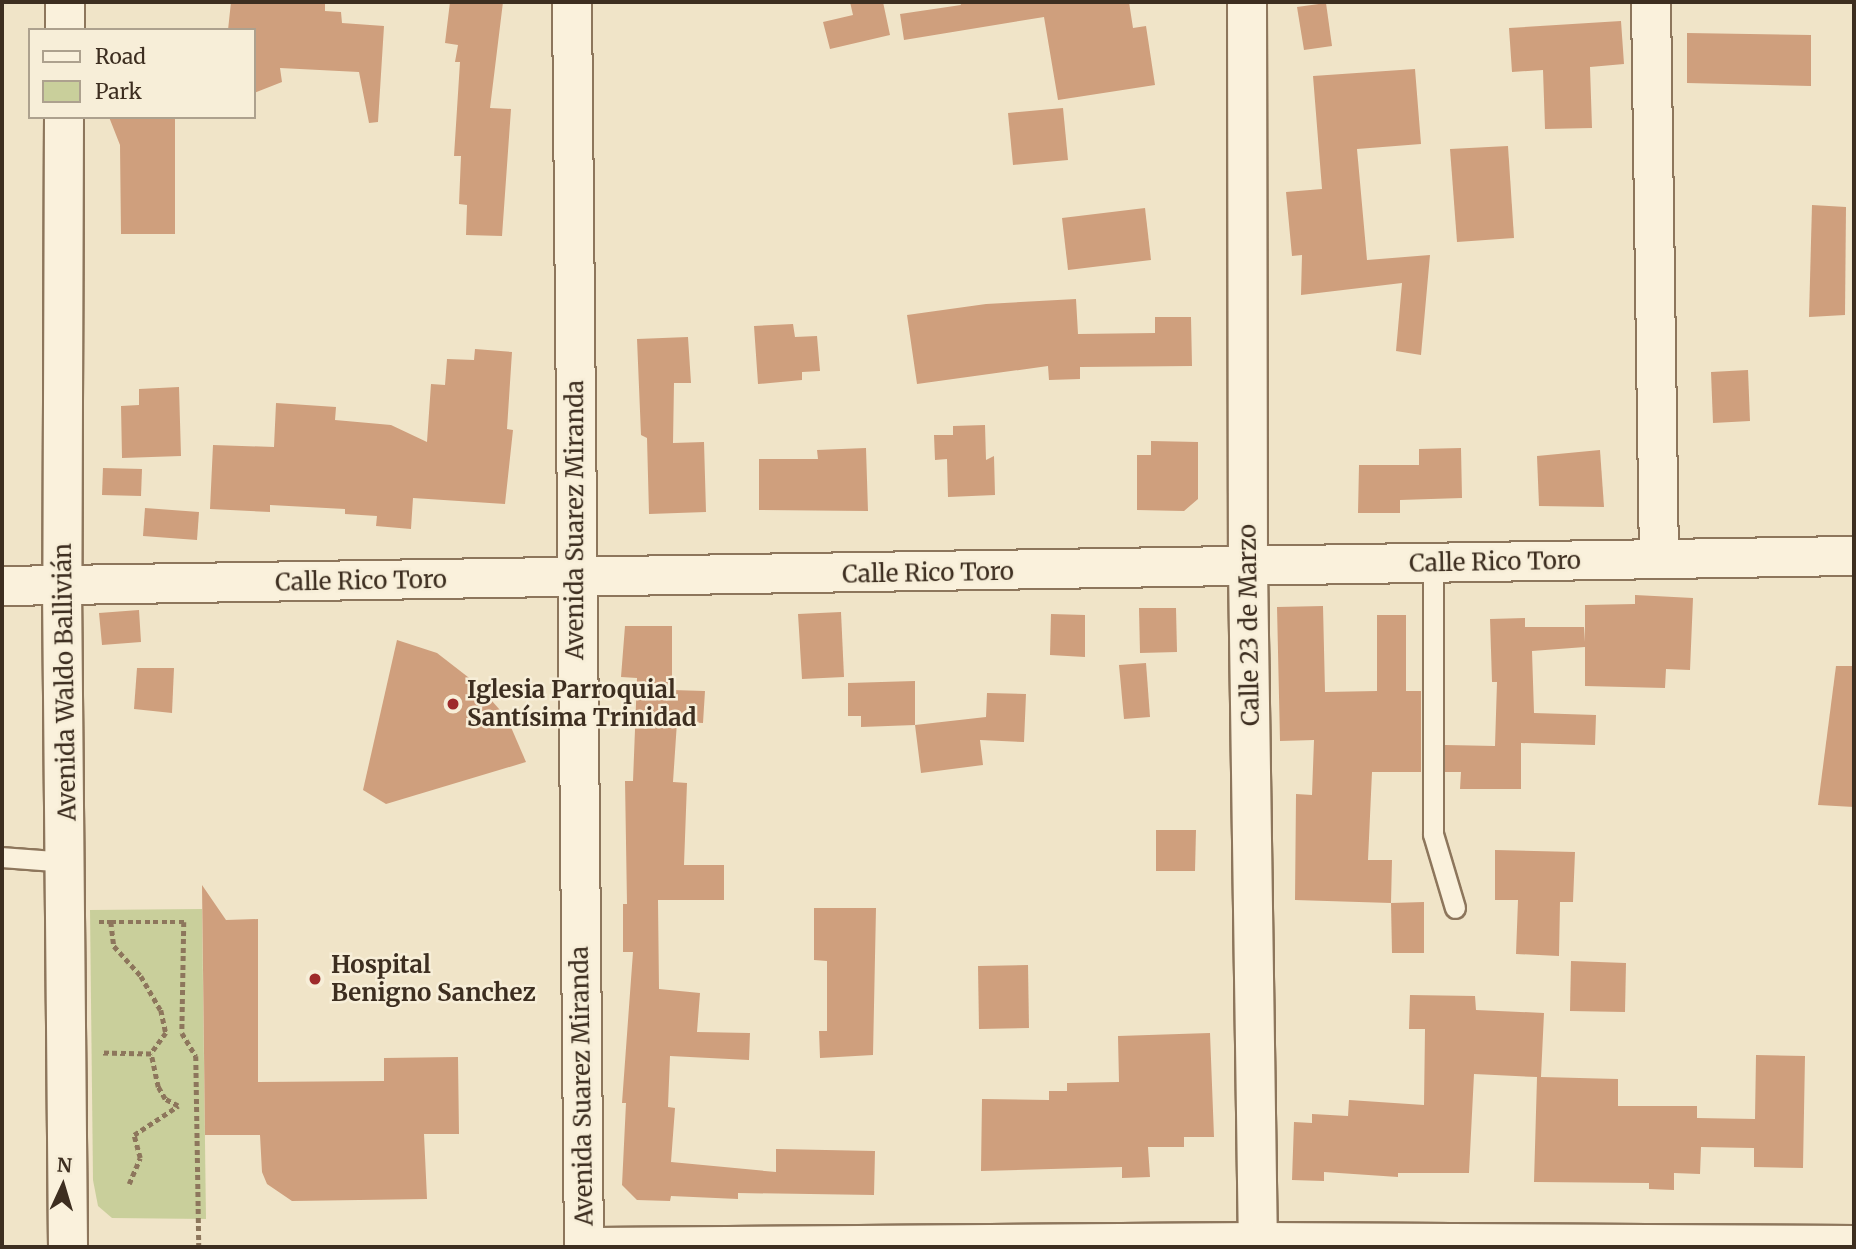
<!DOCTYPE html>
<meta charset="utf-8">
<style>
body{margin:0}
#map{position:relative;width:1856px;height:1249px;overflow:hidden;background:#f0e4c8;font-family:Merriweather,serif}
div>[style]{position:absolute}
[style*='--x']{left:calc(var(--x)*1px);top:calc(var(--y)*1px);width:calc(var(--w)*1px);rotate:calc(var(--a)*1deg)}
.green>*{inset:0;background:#c9cf9b}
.building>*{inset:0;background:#cf9f7d}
.path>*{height:4.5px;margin-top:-2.25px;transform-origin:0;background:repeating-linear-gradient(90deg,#8d765c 0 5px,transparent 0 8.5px)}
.roads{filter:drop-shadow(2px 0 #8d765c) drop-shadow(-2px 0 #8d765c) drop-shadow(0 2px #8d765c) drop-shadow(0 -2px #8d765c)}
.service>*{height:19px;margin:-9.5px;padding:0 9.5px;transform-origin:9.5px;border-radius:9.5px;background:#faf1dc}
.minor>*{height:38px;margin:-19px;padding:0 19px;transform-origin:19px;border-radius:19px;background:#faf1dc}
.dots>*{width:19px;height:19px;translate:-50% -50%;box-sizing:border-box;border:4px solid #f7eed8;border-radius:50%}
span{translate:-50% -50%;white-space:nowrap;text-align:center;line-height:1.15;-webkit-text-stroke:5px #f7eed8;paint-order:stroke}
.street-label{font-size:24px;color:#3d2e20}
.poi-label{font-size:24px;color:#3d2e20;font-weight:700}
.left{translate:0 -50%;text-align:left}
.frame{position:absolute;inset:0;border:4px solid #3d2e20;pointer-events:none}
.legend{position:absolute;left:28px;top:28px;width:228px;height:91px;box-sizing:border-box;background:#f7eed8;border:2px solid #ada18e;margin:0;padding:9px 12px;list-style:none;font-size:21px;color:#3d2e20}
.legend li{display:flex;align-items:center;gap:14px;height:35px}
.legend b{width:35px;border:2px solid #ada18e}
.north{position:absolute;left:28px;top:1151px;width:70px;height:70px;-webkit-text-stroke:5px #f7eed8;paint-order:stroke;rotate:4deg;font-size:19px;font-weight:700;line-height:28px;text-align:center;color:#3d2e20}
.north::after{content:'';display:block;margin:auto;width:24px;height:32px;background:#3d2e20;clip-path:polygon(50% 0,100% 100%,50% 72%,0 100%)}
</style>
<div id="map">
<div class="green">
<i style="clip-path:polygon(202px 909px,206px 1219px,112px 1218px,98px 1206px,93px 1180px,90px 910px)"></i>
</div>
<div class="building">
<i style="clip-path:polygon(231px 2px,325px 2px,325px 11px,341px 12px,342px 23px,384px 26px,378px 122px,369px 123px,359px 72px,280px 68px,282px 82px,254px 93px,254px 30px,228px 30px)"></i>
<i style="clip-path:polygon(450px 2px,503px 2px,490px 108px,511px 109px,502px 236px,466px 235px,467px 205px,459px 204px,461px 156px,454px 156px,460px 62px,455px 62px,458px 45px,445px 43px)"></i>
<i style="clip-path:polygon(850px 2px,883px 2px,890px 35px,830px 49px,823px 22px,853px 15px)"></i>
<i style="clip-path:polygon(960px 2px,1129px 2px,1133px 28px,1146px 26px,1155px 85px,1058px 100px,1044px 17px,904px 40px,900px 14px,961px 5px)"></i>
<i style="clip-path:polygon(1326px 3px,1332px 46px,1304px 50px,1297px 7px)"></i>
<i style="clip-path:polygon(1621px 21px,1624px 64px,1590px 67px,1592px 128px,1545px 129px,1543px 70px,1512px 72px,1509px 28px)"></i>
<i style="clip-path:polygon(1687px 33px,1811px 35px,1811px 86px,1687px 83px)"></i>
<i style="clip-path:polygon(1415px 69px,1421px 144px,1357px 149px,1367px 260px,1430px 255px,1421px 355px,1396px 351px,1402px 283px,1301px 295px,1302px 255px,1292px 256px,1286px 192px,1322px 189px,1313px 76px)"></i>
<i style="clip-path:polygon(1063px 108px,1068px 160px,1013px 165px,1008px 113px)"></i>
<i style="clip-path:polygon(109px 117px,175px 117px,175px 234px,121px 234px,120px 145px)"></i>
<i style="clip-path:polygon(1508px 146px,1514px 238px,1457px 242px,1450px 149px)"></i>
<i style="clip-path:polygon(1812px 205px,1846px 207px,1845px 315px,1809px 317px)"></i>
<i style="clip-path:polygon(1145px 208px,1151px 260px,1068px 270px,1062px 218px)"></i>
<i style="clip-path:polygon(1076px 299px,1078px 334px,1155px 333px,1155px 317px,1191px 317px,1192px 366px,1080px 367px,1080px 379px,1049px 380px,1048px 366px,917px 384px,907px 315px,986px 304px)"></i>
<i style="clip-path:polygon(793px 324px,795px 337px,817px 336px,820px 371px,802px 372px,802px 380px,758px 384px,754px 326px)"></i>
<i style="clip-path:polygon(688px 337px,691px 383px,674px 383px,673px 443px,704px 442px,706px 512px,649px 514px,647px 438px,641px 435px,637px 339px)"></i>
<i style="clip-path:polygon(475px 349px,512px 352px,507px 429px,513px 430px,505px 504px,413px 498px,411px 529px,376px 526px,377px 516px,345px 514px,345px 509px,270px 505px,270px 512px,210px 509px,213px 445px,274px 447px,276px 403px,336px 407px,335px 420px,391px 425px,427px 442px,431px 384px,445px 385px,447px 359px,474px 360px)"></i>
<i style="clip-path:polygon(1748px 370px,1750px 421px,1713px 423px,1711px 372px)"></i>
<i style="clip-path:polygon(179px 387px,181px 456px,122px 458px,121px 406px,139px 405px,139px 389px)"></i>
<i style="clip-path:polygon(985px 425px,986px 460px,994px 456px,995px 495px,948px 497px,947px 459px,935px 460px,934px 435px,953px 435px,953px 426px)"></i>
<i style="clip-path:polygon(1151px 441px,1198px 442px,1198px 499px,1184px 511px,1137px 510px,1137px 455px,1151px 455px)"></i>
<i style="clip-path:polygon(866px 448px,868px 511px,759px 510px,759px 459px,818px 459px,817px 450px)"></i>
<i style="clip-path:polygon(1461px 448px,1462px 498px,1400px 500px,1400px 513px,1358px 513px,1359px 465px,1419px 465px,1419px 449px)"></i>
<i style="clip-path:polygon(1600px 450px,1604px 507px,1539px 506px,1537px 456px)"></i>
<i style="clip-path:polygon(103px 468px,142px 469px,141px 496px,102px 495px)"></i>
<i style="clip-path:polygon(145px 508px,199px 512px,197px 540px,143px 536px)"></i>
<i style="clip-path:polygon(1635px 595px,1693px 598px,1690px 670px,1666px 669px,1665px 688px,1585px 686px,1585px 647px,1532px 651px,1534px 713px,1596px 715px,1595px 745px,1521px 743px,1521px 789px,1460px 789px,1461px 772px,1445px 772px,1445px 745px,1495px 746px,1497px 682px,1492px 682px,1490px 619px,1525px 618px,1525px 627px,1584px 627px,1585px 642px,1585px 605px,1635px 604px)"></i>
<i style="clip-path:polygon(1323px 606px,1325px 692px,1377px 691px,1377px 615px,1406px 615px,1406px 691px,1421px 691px,1421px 772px,1372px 772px,1368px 860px,1392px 860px,1391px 903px,1295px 900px,1296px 794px,1312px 795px,1314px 740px,1280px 741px,1277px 607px)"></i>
<i style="clip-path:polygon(1139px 608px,1176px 608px,1177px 652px,1140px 653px)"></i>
<i style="clip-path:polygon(139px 610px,141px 642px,102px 645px,99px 613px)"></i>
<i style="clip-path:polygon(841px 612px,844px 677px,802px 679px,798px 614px)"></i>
<i style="clip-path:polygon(1051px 614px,1085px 615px,1085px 657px,1050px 655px)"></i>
<i style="clip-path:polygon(625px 626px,672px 626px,672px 690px,705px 691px,703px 723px,677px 722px,673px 782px,687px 783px,684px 865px,724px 865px,724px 900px,658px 900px,659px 989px,700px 993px,697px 1032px,750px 1033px,749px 1060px,670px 1056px,668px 1107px,675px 1108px,671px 1162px,776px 1172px,776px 1149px,875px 1151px,874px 1195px,738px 1193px,738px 1199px,671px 1196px,670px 1201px,637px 1200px,622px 1185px,626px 1103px,622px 1103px,633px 952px,623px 952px,623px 904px,627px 904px,625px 781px,633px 781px,637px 678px,621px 677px)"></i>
<i style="clip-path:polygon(397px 640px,437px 653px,477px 684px,507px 718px,526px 762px,386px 804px,363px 790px)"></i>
<i style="clip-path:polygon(1146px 663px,1150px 717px,1124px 719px,1119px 665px)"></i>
<i style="clip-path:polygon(1836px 666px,1854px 666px,1854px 807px,1818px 805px)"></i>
<i style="clip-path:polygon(137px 668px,174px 668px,172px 713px,134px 709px)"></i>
<i style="clip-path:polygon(915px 681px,915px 725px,861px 727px,861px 716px,848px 716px,848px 683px)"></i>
<i style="clip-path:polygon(987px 693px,1026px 694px,1024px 742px,980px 740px,983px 765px,921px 773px,915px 725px,986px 717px)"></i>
<i style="clip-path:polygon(1156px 830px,1196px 830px,1195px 871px,1156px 871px)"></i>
<i style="clip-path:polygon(1495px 850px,1575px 852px,1573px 902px,1560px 902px,1559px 956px,1516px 954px,1518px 900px,1495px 900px)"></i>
<i style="clip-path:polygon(202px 885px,226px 920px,258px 919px,258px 1082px,384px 1081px,384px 1058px,458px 1057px,459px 1134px,424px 1134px,427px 1199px,292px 1201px,267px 1184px,262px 1172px,260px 1135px,205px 1135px)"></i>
<i style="clip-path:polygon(1424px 902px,1424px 953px,1392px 953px,1391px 903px)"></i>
<i style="clip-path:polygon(814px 908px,876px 908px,873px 1055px,820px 1058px,819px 1031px,827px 1031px,827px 961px,814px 960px)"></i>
<i style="clip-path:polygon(1571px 961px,1626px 963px,1625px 1012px,1570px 1011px)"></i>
<i style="clip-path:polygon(1028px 965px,1029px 1028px,979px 1029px,978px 966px)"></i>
<i style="clip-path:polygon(1410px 995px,1475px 996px,1476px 1010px,1544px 1013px,1541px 1077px,1618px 1079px,1618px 1106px,1697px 1106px,1697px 1118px,1755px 1119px,1756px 1055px,1805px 1056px,1803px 1168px,1754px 1167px,1754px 1148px,1701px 1147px,1700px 1174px,1674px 1173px,1674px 1190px,1649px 1189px,1649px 1183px,1534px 1182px,1537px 1077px,1474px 1074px,1469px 1173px,1398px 1173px,1398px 1177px,1324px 1172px,1324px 1181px,1292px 1180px,1294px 1122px,1312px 1123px,1312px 1114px,1348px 1116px,1349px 1100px,1424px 1105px,1425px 1029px,1409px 1029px)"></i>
<i style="clip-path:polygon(1210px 1033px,1214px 1137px,1184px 1137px,1184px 1147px,1148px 1147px,1150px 1177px,1122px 1178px,1122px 1167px,981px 1171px,982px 1099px,1049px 1100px,1049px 1091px,1067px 1091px,1067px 1083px,1119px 1082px,1118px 1036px)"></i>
</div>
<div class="path">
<i style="--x:99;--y:922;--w:12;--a:0"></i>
<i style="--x:111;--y:922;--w:24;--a:83"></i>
<i style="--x:114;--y:946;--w:40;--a:48"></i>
<i style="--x:141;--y:976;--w:39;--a:60"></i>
<i style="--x:161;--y:1010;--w:24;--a:78"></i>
<i style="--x:166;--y:1033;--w:26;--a:126"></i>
<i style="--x:151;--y:1054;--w:51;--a:-178.9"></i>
<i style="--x:111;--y:922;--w:73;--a:0"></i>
<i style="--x:184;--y:922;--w:111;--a:91"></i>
<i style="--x:182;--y:1033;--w:27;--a:59"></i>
<i style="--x:196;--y:1056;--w:191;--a:89.1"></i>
<i style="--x:129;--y:1184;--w:28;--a:-67"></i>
<i style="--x:140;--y:1158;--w:24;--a:-105"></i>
<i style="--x:134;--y:1135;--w:53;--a:-33.4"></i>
<i style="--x:178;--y:1106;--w:15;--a:-152"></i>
<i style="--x:165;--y:1099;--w:14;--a:-120"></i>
<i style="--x:158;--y:1087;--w:34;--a:-102"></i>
</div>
<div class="roads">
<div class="service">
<i style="--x:1433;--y:563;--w:271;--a:90"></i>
<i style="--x:1433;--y:834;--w:77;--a:73.4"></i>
<i style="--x:2;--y:857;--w:66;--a:4.3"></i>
</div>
<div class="minor">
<i style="--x:572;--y:2;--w:1245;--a:89.45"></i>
<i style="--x:1247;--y:2;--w:565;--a:89.9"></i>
<i style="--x:1248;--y:567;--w:680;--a:89.16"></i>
<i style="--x:1651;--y:2;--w:556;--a:89.18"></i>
<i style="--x:65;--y:30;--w:28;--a:-90"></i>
<i style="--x:64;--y:117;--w:468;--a:90.2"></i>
<i style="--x:62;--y:585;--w:662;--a:89.48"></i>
<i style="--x:2;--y:586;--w:1852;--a:-0.93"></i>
<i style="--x:596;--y:1247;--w:662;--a:-0.43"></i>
<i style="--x:1258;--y:1242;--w:596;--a:0.29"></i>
</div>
</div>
<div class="dots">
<i style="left:453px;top:704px;background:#9e2a2b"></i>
<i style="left:315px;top:979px;background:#9e2a2b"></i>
</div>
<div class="street-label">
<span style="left:575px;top:520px;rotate:-90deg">Avenida Suarez Miranda</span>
<span style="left:1495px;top:562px;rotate:-1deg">Calle Rico Toro</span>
<span style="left:928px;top:573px;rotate:-1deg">Calle Rico Toro</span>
<span style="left:361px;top:581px;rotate:-1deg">Calle Rico Toro</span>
<span style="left:1249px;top:625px;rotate:-91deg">Calle 23 de Marzo</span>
<span style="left:65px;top:682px;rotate:-91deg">Avenida Waldo Ballivián</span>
<span style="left:582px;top:1086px;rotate:-91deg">Avenida Suarez Miranda</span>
</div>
<div class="poi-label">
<span class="left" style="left:467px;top:704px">Iglesia Parroquial<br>Santísima Trinidad</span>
<span class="left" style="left:331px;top:979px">Hospital<br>Benigno Sanchez</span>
</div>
<div class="frame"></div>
<ul class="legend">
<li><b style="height:9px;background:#faf1dc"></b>Road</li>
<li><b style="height:19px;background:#c9cf9b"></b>Park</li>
</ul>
<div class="north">N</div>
</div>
